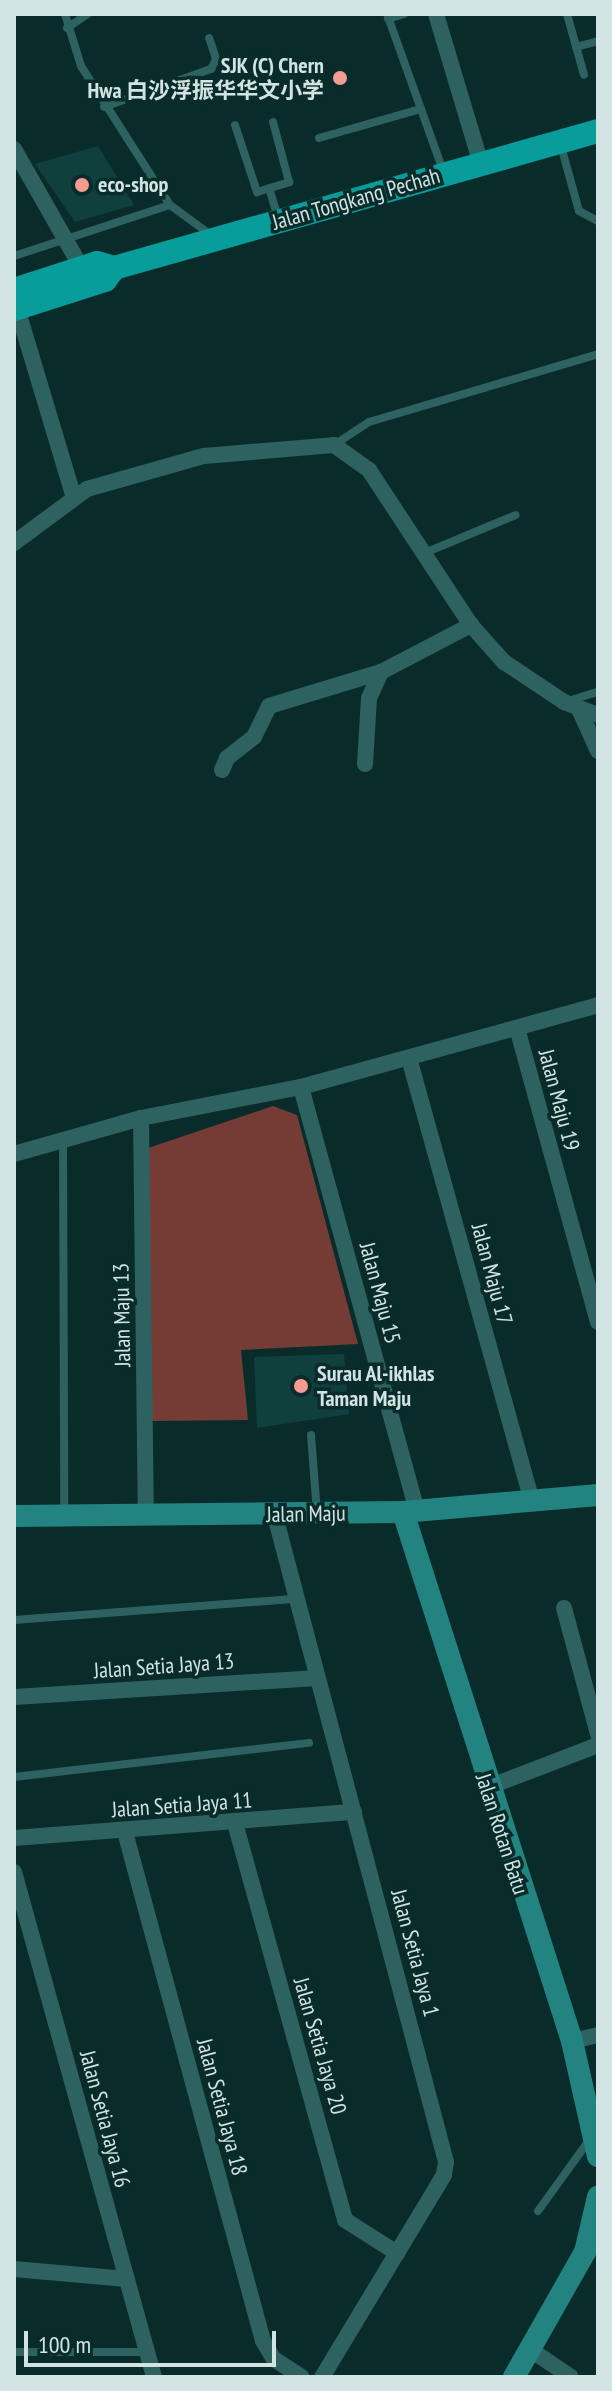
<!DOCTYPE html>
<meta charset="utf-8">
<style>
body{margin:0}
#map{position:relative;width:612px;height:2391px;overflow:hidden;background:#092c2b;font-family:"PT Sans Narrow","Noto Sans SC",sans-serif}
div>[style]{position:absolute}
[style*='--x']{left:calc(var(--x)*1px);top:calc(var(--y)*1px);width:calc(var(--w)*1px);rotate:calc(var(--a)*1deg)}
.green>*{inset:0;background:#753c36}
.building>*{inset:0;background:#0f403e}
.lane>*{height:8px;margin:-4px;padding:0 4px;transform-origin:4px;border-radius:4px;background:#2d6260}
.street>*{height:16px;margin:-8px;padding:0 8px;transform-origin:8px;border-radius:8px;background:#2d6260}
.secondary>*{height:22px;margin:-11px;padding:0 11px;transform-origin:11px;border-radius:11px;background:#238381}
.primary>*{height:24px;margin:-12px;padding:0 12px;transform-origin:12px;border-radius:12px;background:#089c9a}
.dots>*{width:22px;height:22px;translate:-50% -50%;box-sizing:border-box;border:4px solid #092c2b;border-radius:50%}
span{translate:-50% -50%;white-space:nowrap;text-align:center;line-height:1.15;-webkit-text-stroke:7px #092c2b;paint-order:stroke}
.poi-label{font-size:22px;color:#d1e3e2;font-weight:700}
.right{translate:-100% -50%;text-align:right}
.left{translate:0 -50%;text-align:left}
.street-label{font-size:22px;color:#d1e3e2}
.frame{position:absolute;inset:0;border:16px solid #d1e3e2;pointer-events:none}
.scale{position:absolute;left:24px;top:2331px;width:252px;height:36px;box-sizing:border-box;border:4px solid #d1e3e2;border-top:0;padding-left:10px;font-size:24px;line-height:28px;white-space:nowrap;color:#d1e3e2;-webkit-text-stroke:6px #092c2b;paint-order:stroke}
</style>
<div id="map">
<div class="green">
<i style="clip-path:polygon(273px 1106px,297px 1115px,358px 1344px,241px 1350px,248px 1420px,150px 1421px,148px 1148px)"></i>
</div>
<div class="building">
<i style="clip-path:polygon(98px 146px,134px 205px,75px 222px,35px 164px)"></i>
<i style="clip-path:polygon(344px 1354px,349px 1414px,257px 1428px,254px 1357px)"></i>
</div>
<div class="lane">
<i style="--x:65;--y:14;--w:54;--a:72.9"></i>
<i style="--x:81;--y:66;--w:165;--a:57.4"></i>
<i style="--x:387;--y:14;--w:166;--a:70.3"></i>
<i style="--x:567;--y:14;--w:63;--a:74.4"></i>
<i style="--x:388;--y:19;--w:17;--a:-17"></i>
<i style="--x:67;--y:28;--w:25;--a:-34"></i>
<i style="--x:576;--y:47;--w:23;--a:-15"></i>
<i style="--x:104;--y:107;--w:114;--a:-19.6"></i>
<i style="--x:211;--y:69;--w:11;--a:-63"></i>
<i style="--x:216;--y:59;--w:22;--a:-108"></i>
<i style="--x:235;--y:125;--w:71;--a:71.8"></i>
<i style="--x:257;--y:192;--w:34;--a:-17"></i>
<i style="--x:289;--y:182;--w:62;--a:-104.9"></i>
<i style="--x:319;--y:138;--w:106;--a:-15.9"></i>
<i style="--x:561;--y:146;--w:67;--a:74.5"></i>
<i style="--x:579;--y:211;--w:21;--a:28"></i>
<i style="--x:269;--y:188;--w:31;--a:73"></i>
<i style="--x:14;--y:256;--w:164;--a:-18.1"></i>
<i style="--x:170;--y:205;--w:51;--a:36.2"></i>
<i style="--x:334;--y:445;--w:42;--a:-33.3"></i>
<i style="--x:369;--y:422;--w:239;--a:-16.5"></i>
<i style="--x:427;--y:552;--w:96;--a:-22.6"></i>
<i style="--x:568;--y:701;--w:31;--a:-17"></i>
<i style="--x:63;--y:1140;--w:374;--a:89.8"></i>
<i style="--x:311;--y:1435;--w:78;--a:85.6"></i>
<i style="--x:14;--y:1620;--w:283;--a:-4.3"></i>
<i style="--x:14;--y:1777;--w:297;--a:-6.6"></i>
<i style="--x:538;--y:2211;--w:89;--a:-54.2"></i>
<i style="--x:14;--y:2352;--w:133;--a:0"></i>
</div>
<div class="street">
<i style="--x:436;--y:14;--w:157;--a:73.3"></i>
<i style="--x:14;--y:149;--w:146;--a:60.4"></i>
<i style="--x:17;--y:308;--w:195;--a:73.3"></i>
<i style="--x:14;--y:543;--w:91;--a:-36.5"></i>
<i style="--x:87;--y:489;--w:122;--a:-15.8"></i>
<i style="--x:204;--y:456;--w:130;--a:-4.8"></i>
<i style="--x:334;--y:445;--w:43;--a:35.5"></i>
<i style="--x:369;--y:470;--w:186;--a:56.7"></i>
<i style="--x:471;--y:625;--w:50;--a:48.3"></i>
<i style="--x:504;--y:662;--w:72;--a:33.7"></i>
<i style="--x:564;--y:702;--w:36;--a:21"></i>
<i style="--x:579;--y:709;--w:46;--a:65.7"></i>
<i style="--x:365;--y:764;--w:66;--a:-86.5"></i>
<i style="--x:369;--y:698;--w:29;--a:-65"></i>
<i style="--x:381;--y:672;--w:102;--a:-27.6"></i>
<i style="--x:222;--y:770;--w:13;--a:-67"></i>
<i style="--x:227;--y:758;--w:34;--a:-38"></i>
<i style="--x:254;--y:737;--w:34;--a:-64"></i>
<i style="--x:269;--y:706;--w:117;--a:-16.9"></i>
<i style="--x:517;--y:1028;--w:305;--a:74.6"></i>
<i style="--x:409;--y:1058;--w:461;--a:74.5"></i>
<i style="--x:301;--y:1087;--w:440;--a:74.7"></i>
<i style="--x:141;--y:1118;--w:394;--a:89.3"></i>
<i style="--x:14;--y:1154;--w:132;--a:-15.8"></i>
<i style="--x:141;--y:1118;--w:163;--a:-11"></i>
<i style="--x:301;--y:1087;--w:308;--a:-15.4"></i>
<i style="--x:275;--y:1516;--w:668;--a:75.17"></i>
<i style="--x:446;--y:2162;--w:13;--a:99"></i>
<i style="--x:444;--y:2175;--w:236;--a:121.1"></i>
<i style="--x:564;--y:1608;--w:131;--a:74.9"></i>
<i style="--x:14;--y:1697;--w:304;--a:-3.6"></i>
<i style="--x:486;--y:1788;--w:120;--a:-21"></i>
<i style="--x:235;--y:1823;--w:412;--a:74.5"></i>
<i style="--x:345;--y:2220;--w:62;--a:32.4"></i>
<i style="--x:125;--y:1832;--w:527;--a:74.83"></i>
<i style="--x:263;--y:2341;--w:21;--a:59"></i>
<i style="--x:274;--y:2359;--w:33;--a:33"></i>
<i style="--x:14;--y:1838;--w:341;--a:-4.4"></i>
<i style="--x:14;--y:1872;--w:524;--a:74.51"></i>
<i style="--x:572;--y:2041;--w:27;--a:-13"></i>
<i style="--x:14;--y:2269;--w:113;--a:5.1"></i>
<i style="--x:531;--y:2350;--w:48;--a:34"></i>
</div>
<div class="secondary">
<i style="--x:403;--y:1512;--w:555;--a:72.28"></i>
<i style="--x:572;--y:2041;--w:118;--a:77.3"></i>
<i style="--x:14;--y:1516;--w:389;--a:-0.6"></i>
<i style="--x:403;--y:1512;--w:196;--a:-5"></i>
<i style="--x:514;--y:2377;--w:144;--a:-60.4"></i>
<i style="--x:585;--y:2252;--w:57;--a:-76.7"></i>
</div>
<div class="primary">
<i style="--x:14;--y:290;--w:87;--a:-18"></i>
<i style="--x:97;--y:263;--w:18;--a:16"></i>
<i style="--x:114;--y:268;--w:503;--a:-15.8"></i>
<i style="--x:14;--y:309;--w:96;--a:-17.7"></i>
<i style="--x:105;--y:280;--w:15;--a:-53"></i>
</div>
<div class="dots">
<i style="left:340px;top:78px;background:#f59c92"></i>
<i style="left:82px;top:185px;background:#f59c92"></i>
<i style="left:301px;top:1386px;background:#f59c92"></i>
</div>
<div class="poi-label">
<span class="right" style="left:324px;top:78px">SJK (C) Chern<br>Hwa 白沙浮振华华文小学</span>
<span class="left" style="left:98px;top:185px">eco-shop</span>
<span class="left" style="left:317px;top:1386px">Surau Al-ikhlas<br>Taman Maju</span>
</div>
<div class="street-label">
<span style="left:356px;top:199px;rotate:-16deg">Jalan Tongkang Pechah</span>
<span style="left:559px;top:1100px;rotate:75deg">Jalan Maju 19</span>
<span style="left:492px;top:1274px;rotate:75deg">Jalan Maju 17</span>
<span style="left:380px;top:1293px;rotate:75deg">Jalan Maju 15</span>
<span style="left:122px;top:1315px;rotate:-91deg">Jalan Maju 13</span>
<span style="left:306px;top:1514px;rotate:-1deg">Jalan Maju</span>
<span style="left:164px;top:1666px;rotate:-4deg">Jalan Setia Jaya 13</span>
<span style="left:182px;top:1805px;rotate:-4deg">Jalan Setia Jaya 11</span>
<span style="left:502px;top:1834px;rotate:72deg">Jalan Rotan Batu</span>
<span style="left:415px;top:1953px;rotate:75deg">Jalan Setia Jaya 1</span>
<span style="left:320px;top:2046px;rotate:74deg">Jalan Setia Jaya 20</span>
<span style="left:222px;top:2107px;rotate:75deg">Jalan Setia Jaya 18</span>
<span style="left:105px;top:2119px;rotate:75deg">Jalan Setia Jaya 16</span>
</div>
<div class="frame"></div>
<div class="scale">100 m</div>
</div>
